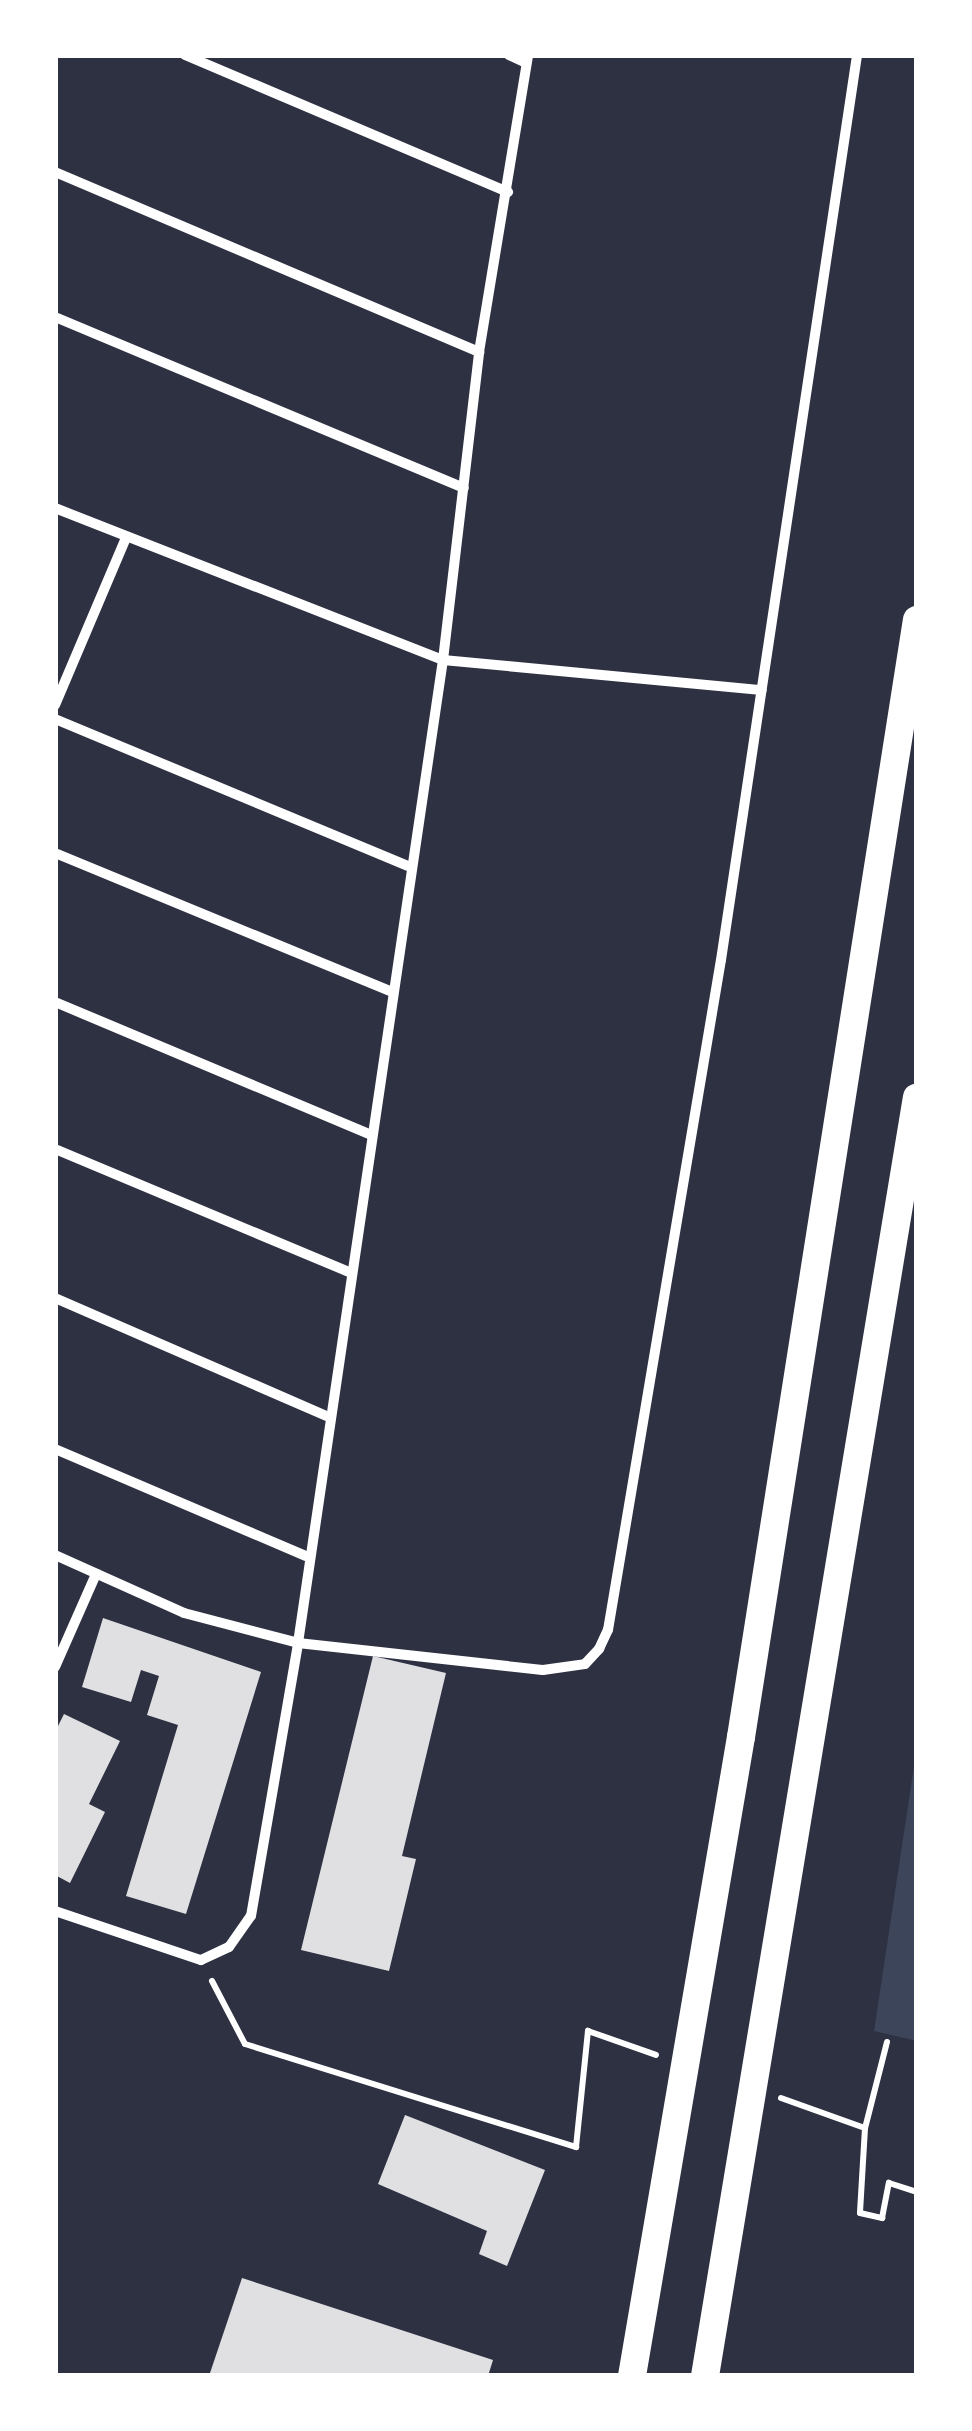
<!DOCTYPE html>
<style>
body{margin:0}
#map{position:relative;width:972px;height:2431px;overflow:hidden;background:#2d3142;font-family:"Playfair Display",serif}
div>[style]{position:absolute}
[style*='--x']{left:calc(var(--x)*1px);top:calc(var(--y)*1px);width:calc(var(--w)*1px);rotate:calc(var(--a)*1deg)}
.green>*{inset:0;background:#3c4559}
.building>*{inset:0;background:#e0e0e3}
.path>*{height:6px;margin:-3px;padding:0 3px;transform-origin:3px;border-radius:3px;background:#fff}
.minor>*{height:10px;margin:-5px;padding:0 5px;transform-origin:5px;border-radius:5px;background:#fff}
.trunk>*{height:28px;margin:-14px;padding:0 14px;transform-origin:14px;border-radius:14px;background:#fff}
span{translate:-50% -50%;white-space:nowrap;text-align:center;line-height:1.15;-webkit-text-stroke:8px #fff;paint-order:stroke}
.frame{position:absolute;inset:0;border:58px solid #fff;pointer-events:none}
</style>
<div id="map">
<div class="green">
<i style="clip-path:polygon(917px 1746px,917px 2041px,874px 2031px)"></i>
</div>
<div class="building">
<i style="clip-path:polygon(103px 1618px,261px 1672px,186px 1914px,126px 1896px,178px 1725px,147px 1715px,159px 1676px,141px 1670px,131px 1702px,82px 1687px)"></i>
<i style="clip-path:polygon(373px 1656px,446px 1673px,402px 1856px,416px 1859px,389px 1971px,301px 1950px)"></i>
<i style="clip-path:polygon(64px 1714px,120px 1741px,89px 1804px,105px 1812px,70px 1883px,55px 1875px,55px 1732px)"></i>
<i style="clip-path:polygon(405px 2115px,545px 2170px,507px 2266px,479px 2254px,487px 2231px,378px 2184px)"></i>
<i style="clip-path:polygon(242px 2278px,493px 2360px,488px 2376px,209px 2376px)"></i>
</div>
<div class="path">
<i style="--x:212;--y:1981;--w:71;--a:62.4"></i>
<i style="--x:245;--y:2044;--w:347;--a:17.3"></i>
<i style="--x:576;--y:2147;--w:117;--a:-84.1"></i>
<i style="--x:588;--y:2031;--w:72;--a:19.4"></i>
<i style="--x:887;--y:2042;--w:89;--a:104.3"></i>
<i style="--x:865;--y:2128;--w:85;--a:93.4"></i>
<i style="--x:860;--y:2213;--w:23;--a:13"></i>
<i style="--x:882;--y:2218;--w:36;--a:-79"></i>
<i style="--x:889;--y:2183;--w:29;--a:18"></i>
<i style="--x:781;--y:2098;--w:89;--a:19.7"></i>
</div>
<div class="minor">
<i style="--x:185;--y:55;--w:351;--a:23"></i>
<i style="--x:509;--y:55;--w:19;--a:25"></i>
<i style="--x:55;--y:172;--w:461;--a:23"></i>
<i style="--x:55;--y:317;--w:443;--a:22.7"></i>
<i style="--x:55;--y:508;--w:417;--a:21.4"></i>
<i style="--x:443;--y:660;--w:320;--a:5.4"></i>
<i style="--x:55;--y:705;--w:179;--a:-67"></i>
<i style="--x:55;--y:719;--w:382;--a:22.6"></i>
<i style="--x:55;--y:853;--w:362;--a:22.4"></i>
<i style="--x:55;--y:1002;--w:341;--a:22.8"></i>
<i style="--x:55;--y:1149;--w:319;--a:22.7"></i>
<i style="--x:55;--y:1298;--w:296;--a:23.5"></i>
<i style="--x:55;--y:1449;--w:273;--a:23.1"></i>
<i style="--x:55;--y:1555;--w:141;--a:24.2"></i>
<i style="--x:184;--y:1613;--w:118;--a:14.7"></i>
<i style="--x:298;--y:1643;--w:246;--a:6.3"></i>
<i style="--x:543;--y:1670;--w:42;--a:-8.1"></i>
<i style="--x:585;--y:1664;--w:21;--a:-47"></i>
<i style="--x:599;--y:1649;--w:21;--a:-65"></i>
<i style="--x:608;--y:1630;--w:679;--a:-80.43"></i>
<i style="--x:721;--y:960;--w:915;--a:-81.45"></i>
<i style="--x:55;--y:1667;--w:102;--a:-66.2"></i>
<i style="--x:55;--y:1911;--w:154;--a:18.6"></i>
<i style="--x:201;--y:1960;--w:31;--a:-25"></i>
<i style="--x:229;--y:1947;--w:38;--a:-55"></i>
<i style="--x:251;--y:1916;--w:277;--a:-80.2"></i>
<i style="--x:298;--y:1643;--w:994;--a:-81.61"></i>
<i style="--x:443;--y:660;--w:310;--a:-83.3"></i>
<i style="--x:479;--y:352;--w:301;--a:-80.6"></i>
</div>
<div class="trunk">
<i style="--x:632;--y:2376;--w:648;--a:-80.32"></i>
<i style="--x:741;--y:1737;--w:1131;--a:-81.05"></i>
<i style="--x:705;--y:2376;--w:1296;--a:-80.59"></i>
</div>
<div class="frame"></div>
</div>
